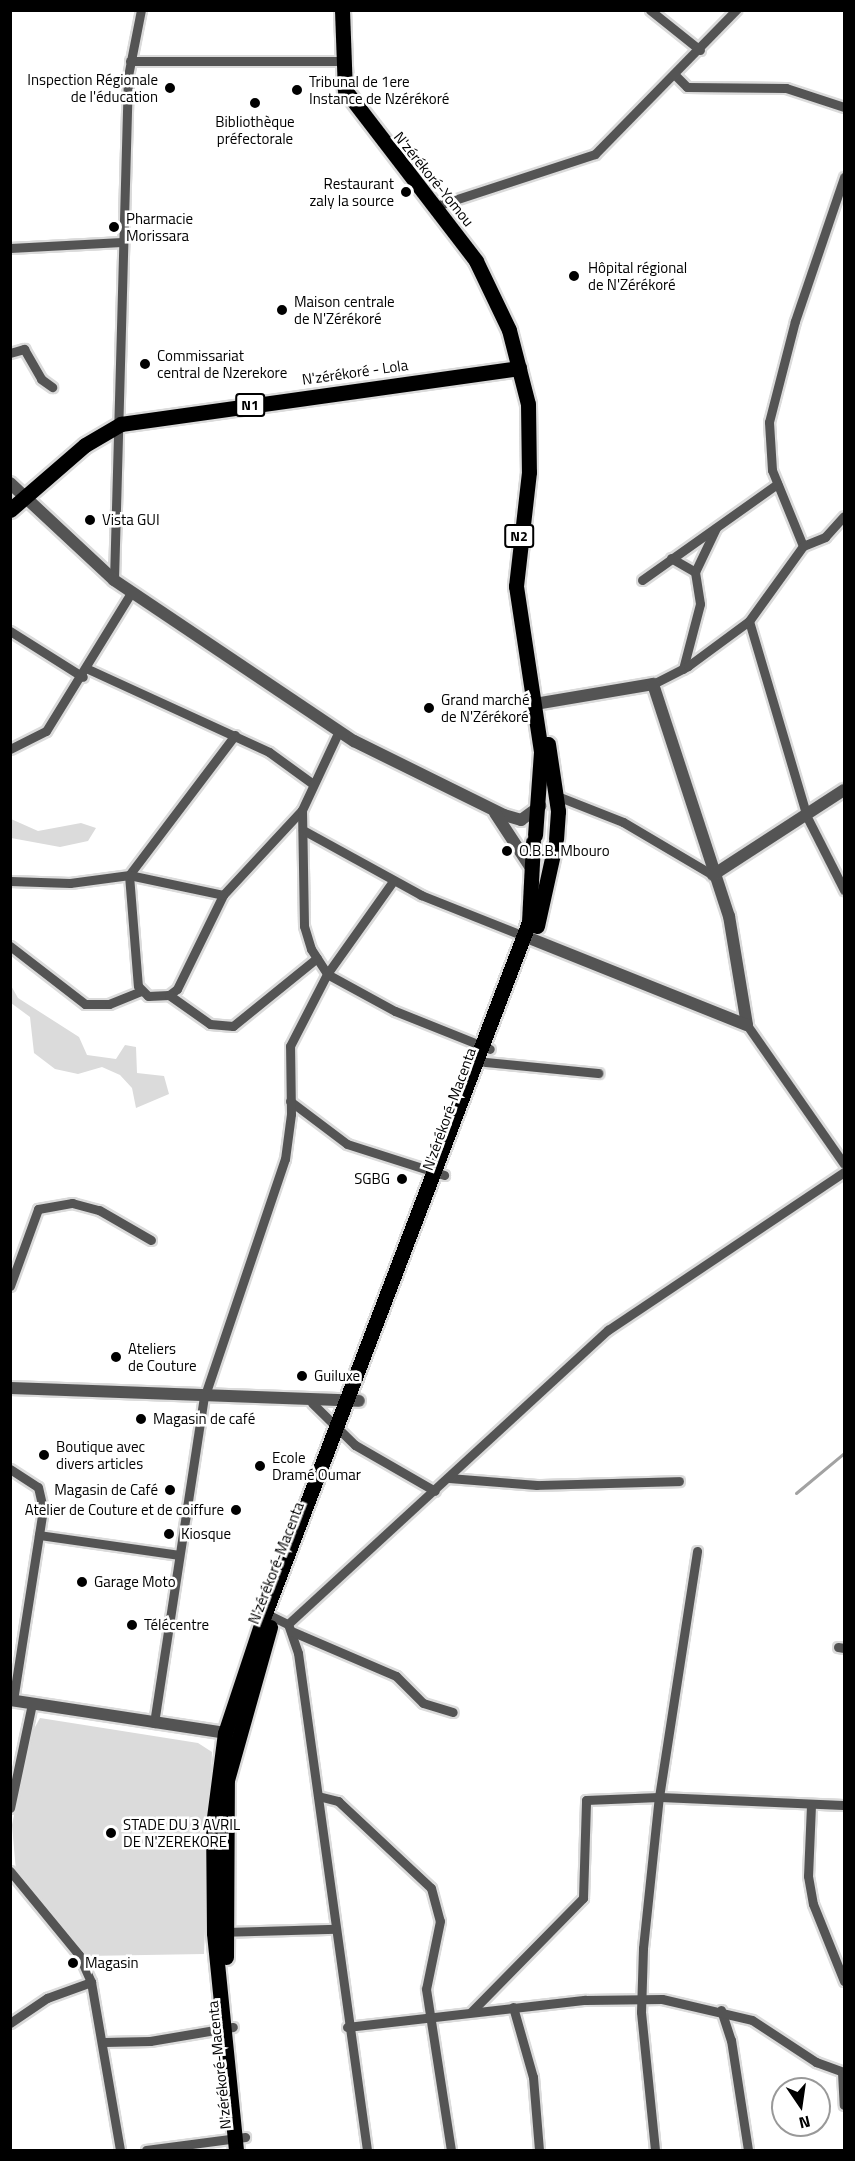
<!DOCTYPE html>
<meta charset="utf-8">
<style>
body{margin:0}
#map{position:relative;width:855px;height:2161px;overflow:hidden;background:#fff;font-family:"Titillium Web",sans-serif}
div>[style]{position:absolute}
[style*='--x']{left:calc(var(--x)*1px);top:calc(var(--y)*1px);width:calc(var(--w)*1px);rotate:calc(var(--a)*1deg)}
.green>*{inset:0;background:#dbdbdb}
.stream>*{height:3px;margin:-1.5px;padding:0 1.5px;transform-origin:1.5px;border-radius:1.5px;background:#a2a2a2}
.roads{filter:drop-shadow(2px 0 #dbdbdb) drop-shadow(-2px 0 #dbdbdb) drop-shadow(0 2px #dbdbdb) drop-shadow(0 -2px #dbdbdb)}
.minor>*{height:9px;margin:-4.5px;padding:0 4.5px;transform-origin:4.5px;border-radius:4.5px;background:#545454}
.tertiary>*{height:12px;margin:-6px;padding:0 6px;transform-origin:6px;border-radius:6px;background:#545454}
.trunk>*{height:15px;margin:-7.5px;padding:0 7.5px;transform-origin:7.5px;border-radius:7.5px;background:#000}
.dots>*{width:16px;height:16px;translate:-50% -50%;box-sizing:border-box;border:3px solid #fff;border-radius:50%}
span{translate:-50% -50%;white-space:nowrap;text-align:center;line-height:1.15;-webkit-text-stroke:5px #fff;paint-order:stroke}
.shield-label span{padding:2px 4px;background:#fff;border:2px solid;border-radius:4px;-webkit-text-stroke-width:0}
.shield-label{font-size:14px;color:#000;font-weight:700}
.poi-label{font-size:15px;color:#000}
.right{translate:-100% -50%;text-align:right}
.left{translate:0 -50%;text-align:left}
.street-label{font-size:15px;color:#000}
.frame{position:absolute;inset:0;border:12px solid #000;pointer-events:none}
.north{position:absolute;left:771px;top:2077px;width:60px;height:60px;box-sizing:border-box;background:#fff;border:2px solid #999;border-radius:50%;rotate:167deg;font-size:16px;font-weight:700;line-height:24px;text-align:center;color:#000}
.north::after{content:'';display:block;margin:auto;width:21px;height:27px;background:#000;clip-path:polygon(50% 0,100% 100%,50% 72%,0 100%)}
</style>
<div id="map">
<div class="green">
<i style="clip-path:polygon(11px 819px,38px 831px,81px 823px,96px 828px,88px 841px,60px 847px,11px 838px)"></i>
<i style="clip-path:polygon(10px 984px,18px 998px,79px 1037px,87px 1055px,116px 1059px,125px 1045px,136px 1047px,137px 1073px,164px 1076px,169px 1094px,136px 1108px,132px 1088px,120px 1075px,102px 1067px,78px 1074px,55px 1069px,34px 1053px,30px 1017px,11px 1003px)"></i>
<i style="clip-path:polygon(40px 1718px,198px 1743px,212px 1752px,204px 1954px,86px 1956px,16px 1871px,12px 1825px,30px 1736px)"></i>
</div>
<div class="stream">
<i style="--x:796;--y:1493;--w:62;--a:-39.8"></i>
</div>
<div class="roads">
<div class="minor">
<i style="--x:650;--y:10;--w:64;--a:38.7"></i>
<i style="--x:130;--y:61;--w:211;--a:0"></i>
<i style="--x:674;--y:74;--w:18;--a:45"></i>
<i style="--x:687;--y:87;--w:99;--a:0.6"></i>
<i style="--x:786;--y:88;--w:61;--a:18.1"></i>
<i style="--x:433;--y:207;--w:170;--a:-18.1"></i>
<i style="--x:595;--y:154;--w:202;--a:-45.6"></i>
<i style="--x:10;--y:248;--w:112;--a:-3.1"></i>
<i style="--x:10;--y:353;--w:15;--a:-16"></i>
<i style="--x:24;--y:349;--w:34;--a:60"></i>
<i style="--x:41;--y:379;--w:14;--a:36"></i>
<i style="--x:803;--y:546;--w:82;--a:-112.2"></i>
<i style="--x:772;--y:470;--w:48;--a:-93.6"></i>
<i style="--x:769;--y:422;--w:104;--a:-75.6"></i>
<i style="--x:795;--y:321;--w:152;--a:-71.2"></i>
<i style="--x:671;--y:558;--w:28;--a:30"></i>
<i style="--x:695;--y:572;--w:32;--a:81"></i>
<i style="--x:700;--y:604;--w:67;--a:104.7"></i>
<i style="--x:695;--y:572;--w:49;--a:-64.5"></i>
<i style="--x:114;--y:580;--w:504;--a:-88.41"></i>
<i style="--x:128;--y:76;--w:67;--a:-78.9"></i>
<i style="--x:642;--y:580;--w:166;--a:-35.4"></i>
<i style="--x:749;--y:621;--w:204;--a:73.5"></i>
<i style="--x:807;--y:817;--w:82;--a:63.1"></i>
<i style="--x:10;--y:631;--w:86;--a:32.2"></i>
<i style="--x:88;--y:669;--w:199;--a:24.6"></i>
<i style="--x:269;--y:752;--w:54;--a:36"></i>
<i style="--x:653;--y:684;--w:39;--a:-27"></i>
<i style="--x:688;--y:666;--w:76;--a:-36.4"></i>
<i style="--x:749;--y:621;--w:92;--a:-54.2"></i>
<i style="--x:803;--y:546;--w:24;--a:-22"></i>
<i style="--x:825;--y:537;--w:28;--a:-48"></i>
<i style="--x:235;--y:735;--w:176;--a:127.1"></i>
<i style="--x:129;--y:875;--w:111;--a:85.4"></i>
<i style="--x:138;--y:986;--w:14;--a:45"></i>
<i style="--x:148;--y:996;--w:21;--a:-3"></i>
<i style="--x:169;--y:995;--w:10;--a:-37"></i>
<i style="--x:177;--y:989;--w:105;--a:-63.9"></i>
<i style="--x:223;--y:895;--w:116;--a:-47.1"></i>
<i style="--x:302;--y:810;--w:87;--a:-64.9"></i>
<i style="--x:10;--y:749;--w:40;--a:-26.6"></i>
<i style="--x:46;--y:731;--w:164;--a:-58.4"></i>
<i style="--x:557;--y:796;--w:71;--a:21.5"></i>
<i style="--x:623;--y:822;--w:104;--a:30.5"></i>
<i style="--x:302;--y:810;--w:116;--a:89"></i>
<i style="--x:304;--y:926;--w:24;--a:73"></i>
<i style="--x:311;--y:949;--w:30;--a:57"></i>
<i style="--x:327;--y:974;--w:77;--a:28.6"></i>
<i style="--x:395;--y:1011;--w:102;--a:21.8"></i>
<i style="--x:303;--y:830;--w:135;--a:28.8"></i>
<i style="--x:421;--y:895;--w:111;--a:21.7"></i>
<i style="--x:10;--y:881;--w:60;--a:1.9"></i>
<i style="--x:70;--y:883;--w:60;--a:-7.7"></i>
<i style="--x:129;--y:875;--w:96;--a:12"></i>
<i style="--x:10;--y:946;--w:95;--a:37.7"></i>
<i style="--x:85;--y:1004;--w:24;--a:0"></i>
<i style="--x:109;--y:1004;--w:35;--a:-22"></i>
<i style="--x:169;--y:995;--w:50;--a:35.3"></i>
<i style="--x:210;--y:1024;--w:23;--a:5"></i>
<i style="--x:233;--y:1026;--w:108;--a:-39"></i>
<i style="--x:747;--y:1025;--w:169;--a:55.1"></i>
<i style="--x:485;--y:1062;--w:114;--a:5.6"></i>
<i style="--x:290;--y:1101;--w:71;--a:37"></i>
<i style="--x:347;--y:1144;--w:102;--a:17.7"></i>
<i style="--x:10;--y:1286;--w:82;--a:-70"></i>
<i style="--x:38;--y:1209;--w:35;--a:-10"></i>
<i style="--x:72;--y:1203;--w:28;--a:15"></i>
<i style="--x:99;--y:1210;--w:60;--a:30"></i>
<i style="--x:312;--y:1403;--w:60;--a:44.3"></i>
<i style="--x:355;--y:1445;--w:92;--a:29.9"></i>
<i style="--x:10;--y:1469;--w:33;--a:33"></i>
<i style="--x:38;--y:1487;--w:23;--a:77"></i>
<i style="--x:43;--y:1509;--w:193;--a:98.9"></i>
<i style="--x:449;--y:1478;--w:88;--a:4.5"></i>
<i style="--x:537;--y:1485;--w:142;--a:-1.6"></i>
<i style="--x:39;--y:1535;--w:141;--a:8.1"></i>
<i style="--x:265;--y:1613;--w:25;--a:26"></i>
<i style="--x:288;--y:1624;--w:31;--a:71"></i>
<i style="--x:298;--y:1653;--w:502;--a:82.1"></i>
<i style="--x:288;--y:1624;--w:435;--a:-42.6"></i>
<i style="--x:608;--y:1330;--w:284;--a:-33.8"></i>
<i style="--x:291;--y:1631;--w:114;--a:23.2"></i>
<i style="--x:396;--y:1676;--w:38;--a:45"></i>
<i style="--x:423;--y:1703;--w:31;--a:17"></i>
<i style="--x:838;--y:1647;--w:6;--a:9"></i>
<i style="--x:154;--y:1723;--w:329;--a:-81.3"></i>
<i style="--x:204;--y:1398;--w:252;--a:-71.3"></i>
<i style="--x:285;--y:1159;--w:45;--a:-82.4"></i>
<i style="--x:291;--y:1114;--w:68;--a:-90.8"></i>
<i style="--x:290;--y:1046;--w:81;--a:-62.8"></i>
<i style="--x:327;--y:974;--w:114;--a:-54.6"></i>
<i style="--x:318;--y:1796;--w:21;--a:14"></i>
<i style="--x:338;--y:1801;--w:127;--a:43.1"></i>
<i style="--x:431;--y:1888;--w:34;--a:75"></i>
<i style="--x:440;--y:1921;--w:69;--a:101.6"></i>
<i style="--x:426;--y:1989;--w:163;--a:81.2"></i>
<i style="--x:811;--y:1805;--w:71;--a:92.4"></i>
<i style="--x:808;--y:1876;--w:28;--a:80"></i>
<i style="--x:813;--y:1904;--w:83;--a:68.1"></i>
<i style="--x:10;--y:1808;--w:106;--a:-78.1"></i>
<i style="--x:10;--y:1871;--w:109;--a:50.6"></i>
<i style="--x:79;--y:1955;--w:30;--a:66"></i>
<i style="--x:91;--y:1982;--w:170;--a:80.2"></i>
<i style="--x:222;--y:1932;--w:110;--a:-1.6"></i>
<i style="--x:513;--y:2007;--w:73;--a:74.1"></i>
<i style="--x:533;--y:2077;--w:73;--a:85.3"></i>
<i style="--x:721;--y:2010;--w:32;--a:72"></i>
<i style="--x:731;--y:2040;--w:111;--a:81.2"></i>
<i style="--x:471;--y:2012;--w:160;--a:-45.5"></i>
<i style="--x:583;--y:1898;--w:98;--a:-88.2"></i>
<i style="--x:586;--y:1800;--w:73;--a:-2.4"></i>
<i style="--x:659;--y:1797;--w:185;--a:2.5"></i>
<i style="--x:10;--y:2023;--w:45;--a:-34"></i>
<i style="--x:47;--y:1998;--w:47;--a:-20"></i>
<i style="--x:347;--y:2027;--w:240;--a:-6.5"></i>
<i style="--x:585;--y:2000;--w:77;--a:-0.7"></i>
<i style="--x:662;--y:1999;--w:92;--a:13.1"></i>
<i style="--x:752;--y:2020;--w:77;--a:33.3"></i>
<i style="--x:816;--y:2062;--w:30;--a:20"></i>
<i style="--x:104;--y:2042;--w:46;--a:-1.2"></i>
<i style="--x:150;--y:2041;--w:84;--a:-9.6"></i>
<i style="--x:842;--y:2072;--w:33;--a:87"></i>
<i style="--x:146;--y:2150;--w:100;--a:-7.5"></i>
<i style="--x:655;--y:2150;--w:139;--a:-95.8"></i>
<i style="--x:641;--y:2012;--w:64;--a:-88.2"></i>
<i style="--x:643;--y:1948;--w:152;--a:-84"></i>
<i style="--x:659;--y:1797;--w:249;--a:-81.2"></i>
</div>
<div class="tertiary">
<i style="--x:10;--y:483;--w:142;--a:43"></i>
<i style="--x:114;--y:580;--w:289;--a:33.9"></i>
<i style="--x:354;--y:741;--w:167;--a:26.3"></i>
<i style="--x:504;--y:815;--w:18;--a:16"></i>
<i style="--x:521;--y:820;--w:24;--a:-36"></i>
<i style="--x:535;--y:704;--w:120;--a:-9.6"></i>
<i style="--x:653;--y:684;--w:244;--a:71.9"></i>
<i style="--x:729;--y:916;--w:110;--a:80.6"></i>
<i style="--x:495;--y:813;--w:66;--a:56.8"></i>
<i style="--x:713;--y:875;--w:156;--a:-33"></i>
<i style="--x:524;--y:936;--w:240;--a:21.8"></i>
<i style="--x:10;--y:1388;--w:349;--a:2.1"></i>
<i style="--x:10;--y:1700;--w:225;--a:8.7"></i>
</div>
<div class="trunk">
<i style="--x:342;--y:10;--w:80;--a:87.9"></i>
<i style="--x:345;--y:90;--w:215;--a:52.5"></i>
<i style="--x:476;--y:261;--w:76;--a:64.4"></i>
<i style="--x:509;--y:330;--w:76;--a:75.6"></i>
<i style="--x:528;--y:404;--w:68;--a:89.2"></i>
<i style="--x:529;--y:472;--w:115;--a:96.5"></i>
<i style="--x:516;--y:586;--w:168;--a:81.4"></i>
<i style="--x:541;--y:752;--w:83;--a:94.1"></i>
<i style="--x:10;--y:510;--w:99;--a:-40.9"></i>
<i style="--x:85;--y:445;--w:42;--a:-30.3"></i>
<i style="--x:121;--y:424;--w:402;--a:-8"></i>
<i style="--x:548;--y:744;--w:68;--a:81.5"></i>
<i style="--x:558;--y:811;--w:28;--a:94"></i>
<i style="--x:537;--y:926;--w:83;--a:-77.5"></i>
<i style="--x:226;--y:1957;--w:177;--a:-89.7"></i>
<i style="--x:227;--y:1780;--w:159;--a:-74.3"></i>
<i style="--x:236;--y:2150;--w:218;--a:-95.8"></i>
<i style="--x:214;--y:1933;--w:108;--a:-90.5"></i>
<i style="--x:213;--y:1825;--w:93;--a:-82.6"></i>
<i style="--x:225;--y:1733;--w:126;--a:-71.6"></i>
<i style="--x:265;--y:1613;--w:740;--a:-69.09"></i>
<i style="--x:529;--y:922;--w:80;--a:-87.1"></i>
</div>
</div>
<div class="dots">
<i style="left:170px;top:88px;background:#000"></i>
<i style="left:297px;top:90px;background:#000"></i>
<i style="left:255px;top:103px;background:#000"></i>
<i style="left:406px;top:192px;background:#000"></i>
<i style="left:114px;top:227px;background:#000"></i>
<i style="left:574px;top:276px;background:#000"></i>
<i style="left:282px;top:310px;background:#000"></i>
<i style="left:145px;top:364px;background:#000"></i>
<i style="left:90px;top:520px;background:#000"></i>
<i style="left:429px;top:708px;background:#000"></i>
<i style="left:507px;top:851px;background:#000"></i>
<i style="left:402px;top:1179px;background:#000"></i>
<i style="left:116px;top:1357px;background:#000"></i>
<i style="left:302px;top:1376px;background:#000"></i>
<i style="left:141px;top:1419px;background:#000"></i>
<i style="left:44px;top:1455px;background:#000"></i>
<i style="left:260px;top:1466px;background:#000"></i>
<i style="left:170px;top:1490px;background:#000"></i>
<i style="left:236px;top:1510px;background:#000"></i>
<i style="left:169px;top:1534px;background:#000"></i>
<i style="left:82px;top:1582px;background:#000"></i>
<i style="left:132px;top:1625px;background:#000"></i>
<i style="left:111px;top:1833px;background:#000"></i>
<i style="left:73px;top:1963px;background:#000"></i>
</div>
<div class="shield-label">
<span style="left:250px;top:405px">N1</span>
<span style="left:519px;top:536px">N2</span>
</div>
<div class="poi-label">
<span class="right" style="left:158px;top:88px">Inspection Régionale<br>de l'éducation</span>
<span class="left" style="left:309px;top:90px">Tribunal de 1ere<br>Instance de Nzérékoré</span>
<span style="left:255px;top:130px">Bibliothèque<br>préfectorale</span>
<span class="right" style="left:394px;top:192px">Restaurant<br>zaly la source</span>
<span class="left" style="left:126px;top:227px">Pharmacie<br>Morissara</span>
<span class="left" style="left:588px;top:276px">Hôpital régional<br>de N'Zérékoré</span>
<span class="left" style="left:294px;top:310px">Maison centrale<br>de N'Zérékoré</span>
<span class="left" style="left:157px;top:364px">Commissariat<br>central de Nzerekore</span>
<span class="left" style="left:102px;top:520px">Vista GUI</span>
<span class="left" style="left:441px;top:708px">Grand marché<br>de N'Zérékoré</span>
<span class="left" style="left:519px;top:851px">O.B.B. Mbouro</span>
<span class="right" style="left:390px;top:1179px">SGBG</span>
<span class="left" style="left:128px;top:1357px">Ateliers<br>de Couture</span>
<span class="left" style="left:314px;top:1376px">Guiluxe</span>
<span class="left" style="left:153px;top:1419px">Magasin de café</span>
<span class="left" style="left:56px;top:1455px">Boutique avec<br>divers articles</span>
<span class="left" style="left:272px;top:1466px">Ecole<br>Dramé Oumar</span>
<span class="right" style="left:158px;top:1490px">Magasin de Café</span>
<span class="right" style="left:224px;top:1510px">Atelier de Couture et de coiffure</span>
<span class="left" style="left:181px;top:1534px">Kiosque</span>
<span class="left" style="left:94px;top:1582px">Garage Moto</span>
<span class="left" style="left:144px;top:1625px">Télécentre</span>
<span class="left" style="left:123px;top:1833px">STADE DU 3 AVRIL<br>DE N'ZEREKORE</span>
<span class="left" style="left:85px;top:1963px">Magasin</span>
</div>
<div class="street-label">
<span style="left:434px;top:179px;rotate:51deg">N'zérékoré-Yomou</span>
<span style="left:355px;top:372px;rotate:-8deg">N'zérékoré - Lola</span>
<span style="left:449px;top:1109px;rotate:-70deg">N'zérékoré-Macenta</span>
<span style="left:276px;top:1563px;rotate:-69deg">N'zérékoré-Macenta</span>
<span style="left:219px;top:2065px;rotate:-96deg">N'zérékoré-Macenta</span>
</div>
<div class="frame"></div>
<div class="north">N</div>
</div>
